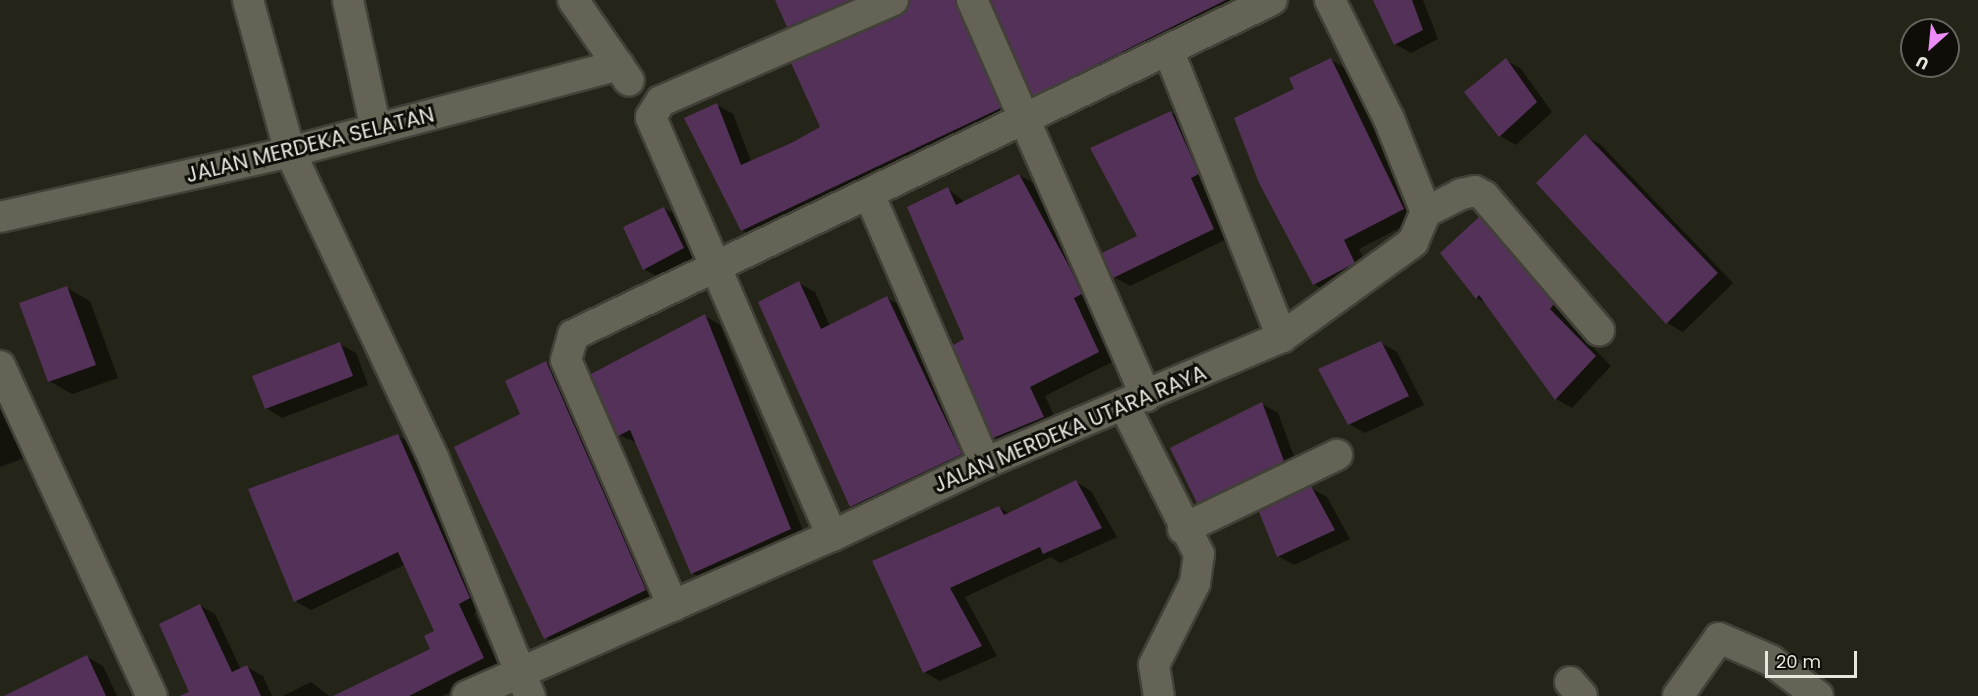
<!DOCTYPE html>
<style>
body{margin:0}
#map{position:relative;width:1978px;height:696px;overflow:hidden;background:#252418;font-family:Poppins,sans-serif}
div>[style]{position:absolute}
[style*='--x']{left:calc(var(--x)*1px);top:calc(var(--y)*1px);width:calc(var(--w)*1px);rotate:calc(var(--a)*1deg)}
.shadow>*{inset:0;background:#0007}
.building>*{inset:0;background:#533158}
.roads{filter:drop-shadow(2px 0 #424138) drop-shadow(-2px 0 #424138) drop-shadow(0 2px #424138) drop-shadow(0 -2px #424138)}
.minor>*{height:30px;margin:-15px;padding:0 15px;transform-origin:15px;border-radius:15px;background:#646355}
span{translate:-50% -50%;white-space:nowrap;text-align:center;line-height:1.15;-webkit-text-stroke:6px #0e0d08;paint-order:stroke}
.street-label{font-size:21px;color:#e7e7de}
.north{position:absolute;left:1900px;top:18px;width:60px;height:60px;box-sizing:border-box;background:#0e0d08;border:2px solid #65645e;border-radius:50%;rotate:207deg;font-size:16px;font-weight:700;line-height:24px;text-align:center;color:#e7e7de}
.north::after{content:'';display:block;margin:auto;width:21px;height:27px;background:#ed8cf9;clip-path:polygon(50% 0,100% 100%,50% 72%,0 100%)}
.scale{position:absolute;left:1765px;top:651px;width:92px;height:27px;box-sizing:border-box;border:3px solid #e7e7de;border-top:0;padding-left:8px;font-size:18px;line-height:21px;white-space:nowrap;color:#e7e7de;-webkit-text-stroke:4px #0e0d08;paint-order:stroke}
</style>
<div id="map">
<div class="shadow">
<i style="clip-path:polygon(777px 0,886px 0,804px 35px,788px 26px)"></i>
<i style="clip-path:polygon(908px 0,975px 0,1015px 117px,758px 239px,742px 230px,717px 105px,733px 114px,751px 161px,822px 128px)"></i>
<i style="clip-path:polygon(992px 0,1260px 0,1050px 104px,1034px 94px)"></i>
<i style="clip-path:polygon(1375px 0,1423px 0,1438px 39px,1411px 53px,1395px 44px)"></i>
<i style="clip-path:polygon(1331px 60px,1347px 69px,1419px 218px,1359px 249px,1370px 272px,1330px 293px,1314px 284px,1296px 90px)"></i>
<i style="clip-path:polygon(1506px 60px,1521px 69px,1552px 112px,1516px 145px,1500px 136px,1466px 92px)"></i>
<i style="clip-path:polygon(1170px 112px,1186px 121px,1214px 183px,1206px 187px,1229px 238px,1130px 286px,1114px 277px,1139px 237px)"></i>
<i style="clip-path:polygon(1585px 136px,1601px 145px,1733px 283px,1683px 332px,1667px 323px,1538px 183px)"></i>
<i style="clip-path:polygon(1019px 175px,1035px 184px,1086px 278px,1097px 303px,1089px 307px,1114px 361px,1045px 396px,1059px 426px,1010px 446px,994px 437px,966px 340px,948px 189px,965px 202px)"></i>
<i style="clip-path:polygon(664px 208px,680px 217px,699px 258px,660px 278px,644px 269px)"></i>
<i style="clip-path:polygon(1479px 219px,1495px 228px,1569px 314px,1565px 318px,1611px 366px,1572px 408px,1556px 399px,1488px 305px,1477px 298px)"></i>
<i style="clip-path:polygon(799px 283px,815px 292px,830px 326px,887px 298px,903px 307px,977px 463px,867px 515px,851px 506px)"></i>
<i style="clip-path:polygon(67px 288px,90px 301px,118px 378px,72px 394px,49px 381px)"></i>
<i style="clip-path:polygon(705px 316px,720px 325px,806px 538px,708px 582px,692px 573px,637px 443px,619px 435px)"></i>
<i style="clip-path:polygon(1381px 343px,1397px 352px,1424px 405px,1365px 433px,1349px 424px)"></i>
<i style="clip-path:polygon(340px 344px,356px 353px,368px 385px,282px 418px,266px 408px)"></i>
<i style="clip-path:polygon(546px 363px,561px 372px,661px 599px,561px 647px,546px 638px,522px 415px)"></i>
<i style="clip-path:polygon(0 396px,24px 458px,0 467px)"></i>
<i style="clip-path:polygon(1262px 404px,1278px 413px,1299px 470px,1214px 511px,1198px 502px)"></i>
<i style="clip-path:polygon(398px 436px,414px 445px,485px 607px,474px 613px,499px 667px,442px 696px,374px 696px,431px 650px,436px 632px,406px 564px,311px 610px,295px 601px)"></i>
<i style="clip-path:polygon(1076px 482px,1091px 491px,1117px 537px,1060px 563px,1051px 557px,965px 597px,997px 656px,940px 681px,924px 672px,874px 562px,999px 507px,1010px 514px)"></i>
<i style="clip-path:polygon(1311px 488px,1327px 497px,1350px 539px,1294px 565px,1278px 556px)"></i>
<i style="clip-path:polygon(199px 605px,215px 614px,241px 670px,247px 667px,263px 676px,272px 696px,192px 696px)"></i>
<i style="clip-path:polygon(87px 657px,103px 666px,117px 696px,7px 696px)"></i>
<i style="clip-path:polygon(311px 682px,329px 696px,283px 696px)"></i>
</div>
<div class="building">
<i style="clip-path:polygon(775px 0,850px 0,787px 27px)"></i>
<i style="clip-path:polygon(910px 0,955px 0,1001px 108px,741px 231px,684px 118px,717px 103px,741px 165px,793px 142px,820px 127px,791px 63px,900px 16px)"></i>
<i style="clip-path:polygon(991px 0,1226px 0,1033px 96px)"></i>
<i style="clip-path:polygon(1373px 0,1412px 0,1423px 30px,1394px 45px)"></i>
<i style="clip-path:polygon(1331px 58px,1404px 209px,1344px 240px,1355px 263px,1313px 285px,1259px 183px,1234px 118px,1294px 89px,1289px 78px)"></i>
<i style="clip-path:polygon(1506px 58px,1537px 102px,1499px 137px,1464px 92px)"></i>
<i style="clip-path:polygon(1171px 111px,1199px 174px,1191px 178px,1214px 229px,1113px 278px,1102px 253px,1137px 236px,1090px 148px)"></i>
<i style="clip-path:polygon(1585px 134px,1718px 273px,1666px 324px,1536px 183px)"></i>
<i style="clip-path:polygon(1019px 174px,1070px 268px,1082px 294px,1074px 298px,1099px 352px,1030px 387px,1044px 417px,993px 438px,953px 345px,964px 339px,907px 207px,948px 187px,956px 205px)"></i>
<i style="clip-path:polygon(664px 207px,684px 248px,643px 270px,623px 227px)"></i>
<i style="clip-path:polygon(1479px 217px,1554px 304px,1550px 309px,1596px 356px,1555px 400px,1479px 295px,1476px 299px,1440px 253px)"></i>
<i style="clip-path:polygon(799px 281px,821px 329px,887px 296px,962px 454px,850px 507px,758px 302px)"></i>
<i style="clip-path:polygon(67px 286px,96px 365px,48px 382px,19px 303px)"></i>
<i style="clip-path:polygon(705px 314px,791px 529px,691px 574px,630px 430px,618px 436px,591px 374px)"></i>
<i style="clip-path:polygon(1381px 341px,1409px 396px,1348px 425px,1318px 369px)"></i>
<i style="clip-path:polygon(340px 342px,353px 376px,265px 409px,252px 376px)"></i>
<i style="clip-path:polygon(546px 361px,646px 590px,544px 639px,454px 447px,520px 414px,505px 381px)"></i>
<i style="clip-path:polygon(1262px 402px,1284px 461px,1197px 503px,1170px 448px)"></i>
<i style="clip-path:polygon(398px 434px,470px 598px,459px 604px,484px 658px,409px 696px,333px 696px,430px 649px,424px 636px,434px 631px,398px 552px,294px 602px,248px 489px)"></i>
<i style="clip-path:polygon(1076px 480px,1102px 528px,1043px 554px,1040px 547px,950px 588px,982px 646px,923px 673px,872px 561px,999px 506px,1004px 515px)"></i>
<i style="clip-path:polygon(1311px 486px,1335px 530px,1277px 557px,1259px 512px)"></i>
<i style="clip-path:polygon(200px 604px,232px 672px,247px 665px,261px 696px,180px 696px,189px 692px,159px 624px)"></i>
<i style="clip-path:polygon(87px 655px,106px 696px,4px 696px)"></i>
</div>
<div class="roads">
<div class="minor">
<i style="--x:248;--y:0;--w:158;--a:74.6"></i>
<i style="--x:290;--y:152;--w:340;--a:64.9"></i>
<i style="--x:434;--y:460;--w:255;--a:67.9"></i>
<i style="--x:348;--y:0;--w:132;--a:77.8"></i>
<i style="--x:573;--y:0;--w:98;--a:55.3"></i>
<i style="--x:972;--y:0;--w:433;--a:66.3"></i>
<i style="--x:1169;--y:52;--w:307;--a:68.4"></i>
<i style="--x:870;--y:196;--w:291;--a:66.7"></i>
<i style="--x:1426;--y:212;--w:39;--a:-27"></i>
<i style="--x:1461;--y:194;--w:14;--a:-12"></i>
<i style="--x:1475;--y:191;--w:10;--a:29"></i>
<i style="--x:1484;--y:196;--w:177;--a:49.4"></i>
<i style="--x:0;--y:217;--w:297;--a:-12.6"></i>
<i style="--x:290;--y:152;--w:340;--a:-14.8"></i>
<i style="--x:0;--y:366;--w:363;--a:65.3"></i>
<i style="--x:1125;--y:407;--w:165;--a:63.3"></i>
<i style="--x:1199;--y:554;--w:29;--a:98"></i>
<i style="--x:1195;--y:583;--w:92;--a:116.6"></i>
<i style="--x:1154;--y:665;--w:31;--a:81"></i>
<i style="--x:1183;--y:529;--w:171;--a:-25.7"></i>
<i style="--x:832;--y:536;--w:456;--a:-113.4"></i>
<i style="--x:651;--y:117;--w:19;--a:-58"></i>
<i style="--x:661;--y:101;--w:253;--a:-23.5"></i>
<i style="--x:673;--y:606;--w:268;--a:-113.5"></i>
<i style="--x:566;--y:360;--w:26;--a:-74"></i>
<i style="--x:573;--y:335;--w:775;--a:-25.61"></i>
<i style="--x:1570;--y:682;--w:18;--a:49"></i>
<i style="--x:467;--y:696;--w:399;--a:-23.7"></i>
<i style="--x:832;--y:536;--w:170;--a:-25.5"></i>
<i style="--x:985;--y:463;--w:323;--a:-23"></i>
<i style="--x:1282;--y:337;--w:162;--a:-35.9"></i>
<i style="--x:1413;--y:242;--w:33;--a:-67"></i>
<i style="--x:1426;--y:212;--w:100;--a:-111.7"></i>
<i style="--x:1389;--y:119;--w:133;--a:-116.4"></i>
<i style="--x:1678;--y:696;--w:71;--a:-54.7"></i>
<i style="--x:1719;--y:638;--w:56;--a:23.3"></i>
<i style="--x:1770;--y:660;--w:60;--a:36.9"></i>
</div>
</div>
<div class="street-label">
<span style="left:310px;top:145px;rotate:-14deg">JALAN MERDEKA SELATAN</span>
<span style="left:1070px;top:429px;rotate:-23deg">JALAN MERDEKA UTARA RAYA</span>
</div>
<div class="north">U</div>
<div class="scale">20 m</div>
</div>
